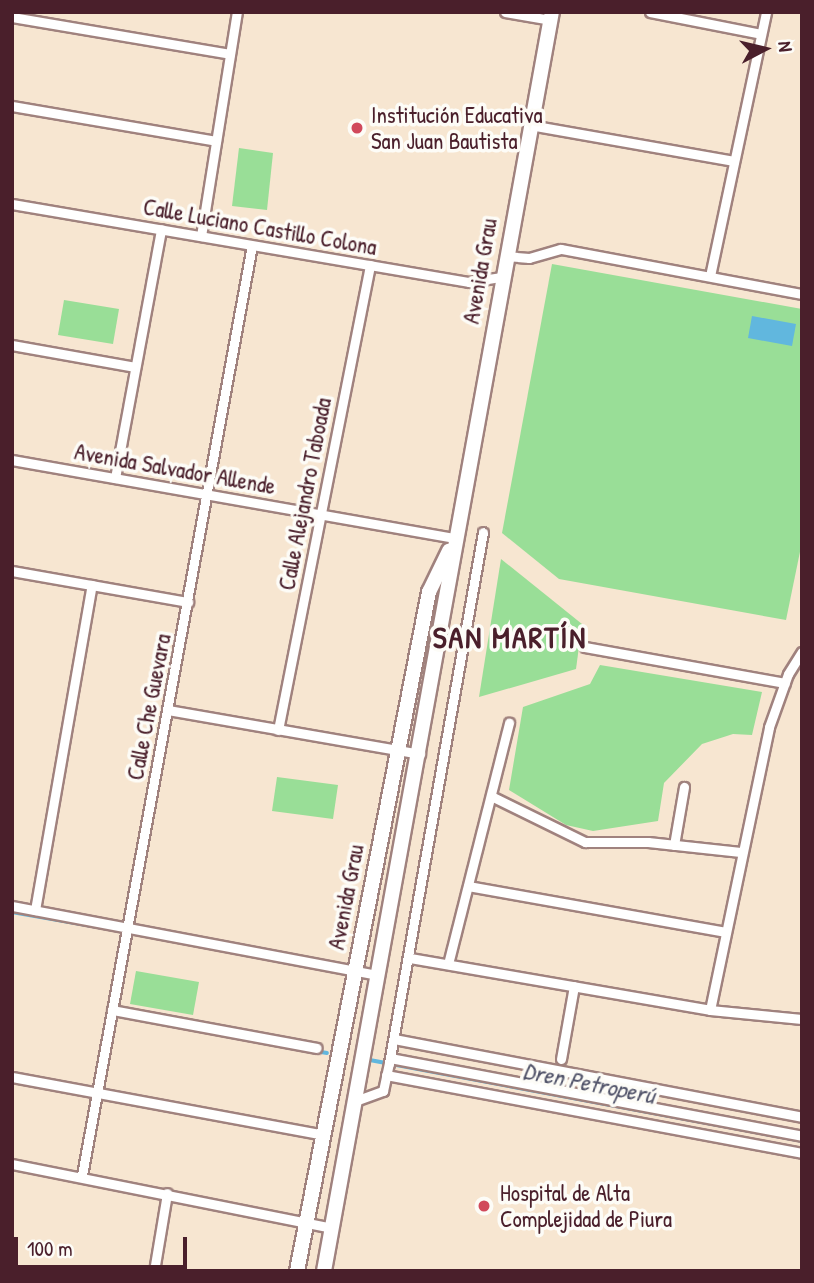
<!DOCTYPE html>
<meta charset="utf-8">
<style>
body{margin:0}
#map{position:relative;width:814px;height:1283px;overflow:hidden;background:#f7e6d1;font-family:"Patrick Hand",sans-serif}
div>[style]{position:absolute}
[style*='--x']{left:calc(var(--x)*1px);top:calc(var(--y)*1px);width:calc(var(--w)*1px);rotate:calc(var(--a)*1deg)}
.green>*{inset:0;background:#99de97}
.water>*{inset:0;background:#61b7de}
.stream>*{height:3.5px;margin:-1.75px;padding:0 1.75px;transform-origin:1.75px;border-radius:1.75px;background:#61b7de}
.roads{filter:drop-shadow(2px 0 #a0827e) drop-shadow(-2px 0 #a0827e) drop-shadow(0 2px #a0827e) drop-shadow(0 -2px #a0827e)}
.minor>*{height:9px;margin:-4.5px;padding:0 4.5px;transform-origin:4.5px;border-radius:4.5px;background:#fff}
.primary>*{height:14px;margin:-7px;padding:0 7px;transform-origin:7px;border-radius:7px;background:#fff}
.dots>*{width:19px;height:19px;translate:-50% -50%;box-sizing:border-box;border:4px solid #fdfcf7;border-radius:50%}
span{translate:-50% -50%;white-space:nowrap;text-align:center;line-height:1.15;-webkit-text-stroke:7px #fdfcf7;paint-order:stroke}
.poi-label{font-size:23px;color:#4a1f2b}
.left{translate:0 -50%;text-align:left}
.street-label{font-size:23px;color:#4a1f2b}
.water-label{font-size:24px;color:#52546a;font-style:italic}
.district-label{font-size:30px;color:#4a1f2b;font-weight:700;letter-spacing:2px}
.frame{position:absolute;inset:0;border:14px solid #4a1f2b;pointer-events:none}
.north{position:absolute;left:730px;top:14px;width:70px;height:70px;-webkit-text-stroke:5px #fdfcf7;paint-order:stroke;rotate:83deg;font-size:19px;font-weight:700;line-height:28px;text-align:center;color:#4a1f2b}
.north::after{content:'';display:block;margin:auto;width:24px;height:32px;background:#4a1f2b;clip-path:polygon(50% 0,100% 100%,50% 72%,0 100%)}
.scale{position:absolute;left:14px;top:1237px;width:173px;height:32px;box-sizing:border-box;border:4px solid #4a1f2b;border-top:0;padding-left:9px;font-size:21px;line-height:24px;white-space:nowrap;color:#4a1f2b;-webkit-text-stroke:5px #fdfcf7;paint-order:stroke}
</style>
<div id="map">
<div class="green">
<i style="clip-path:polygon(239px 148px,273px 153px,267px 210px,232px 206px)"></i>
<i style="clip-path:polygon(552px 264px,802px 309px,802px 542px,786px 620px,559px 579px,502px 533px)"></i>
<i style="clip-path:polygon(64px 300px,119px 309px,113px 344px,58px 335px)"></i>
<i style="clip-path:polygon(501px 559px,582px 624px,576px 669px,479px 697px)"></i>
<i style="clip-path:polygon(600px 665px,762px 692px,752px 735px,733px 734px,702px 744px,664px 783px,658px 821px,593px 831px,566px 825px,509px 790px,523px 707px,590px 684px)"></i>
<i style="clip-path:polygon(277px 777px,338px 785px,333px 819px,272px 811px)"></i>
<i style="clip-path:polygon(136px 971px,199px 982px,193px 1015px,130px 1004px)"></i>
</div>
<div class="water">
<i style="clip-path:polygon(752px 316px,796px 324px,792px 346px,748px 338px)"></i>
</div>
<div class="stream">
<i style="--x:12;--y:912;--w:122;--a:9.9"></i>
<i style="--x:132;--y:933;--w:61;--a:101.3"></i>
<i style="--x:315;--y:1051;--w:12;--a:9"></i>
<i style="--x:370;--y:1060;--w:440;--a:10.6"></i>
</div>
<div class="roads">
<div class="minor">
<i style="--x:505;--y:12;--w:47;--a:9.9"></i>
<i style="--x:650;--y:12;--w:113;--a:11.2"></i>
<i style="--x:12;--y:17;--w:221;--a:9.6"></i>
<i style="--x:12;--y:106;--w:207;--a:9.7"></i>
<i style="--x:530;--y:125;--w:207;--a:10"></i>
<i style="--x:12;--y:204;--w:464;--a:9.7"></i>
<i style="--x:469;--y:282;--w:33;--a:-9"></i>
<i style="--x:201;--y:236;--w:227;--a:-80.9"></i>
<i style="--x:506;--y:256;--w:23;--a:5"></i>
<i style="--x:529;--y:258;--w:33;--a:-16"></i>
<i style="--x:561;--y:249;--w:245;--a:10.6"></i>
<i style="--x:710;--y:276;--w:270;--a:-78"></i>
<i style="--x:12;--y:345;--w:125;--a:10.1"></i>
<i style="--x:12;--y:460;--w:451;--a:10"></i>
<i style="--x:115;--y:478;--w:253;--a:-79.5"></i>
<i style="--x:12;--y:571;--w:179;--a:10"></i>
<i style="--x:585;--y:647;--w:203;--a:10.2"></i>
<i style="--x:168;--y:710;--w:256;--a:9.9"></i>
<i style="--x:278;--y:730;--w:474;--a:-78.8"></i>
<i style="--x:491;--y:796;--w:105;--a:26.1"></i>
<i style="--x:585;--y:842;--w:63;--a:0"></i>
<i style="--x:648;--y:842;--w:93;--a:6.2"></i>
<i style="--x:674;--y:845;--w:59;--a:-80.2"></i>
<i style="--x:468;--y:886;--w:262;--a:10.1"></i>
<i style="--x:12;--y:906;--w:372;--a:10.7"></i>
<i style="--x:35;--y:910;--w:330;--a:-80.1"></i>
<i style="--x:410;--y:958;--w:304;--a:9.8"></i>
<i style="--x:710;--y:1010;--w:92;--a:5.6"></i>
<i style="--x:448;--y:964;--w:249;--a:-75.8"></i>
<i style="--x:112;--y:1010;--w:208;--a:10.5"></i>
<i style="--x:710;--y:1010;--w:289;--a:-78.2"></i>
<i style="--x:769;--y:727;--w:56;--a:-70.3"></i>
<i style="--x:788;--y:674;--w:26;--a:-58"></i>
<i style="--x:394;--y:1039;--w:415;--a:10.8"></i>
<i style="--x:390;--y:1058;--w:419;--a:10.7"></i>
<i style="--x:561;--y:1059;--w:74;--a:-79.9"></i>
<i style="--x:386;--y:1075;--w:423;--a:10.6"></i>
<i style="--x:12;--y:1077;--w:318;--a:10.5"></i>
<i style="--x:355;--y:1101;--w:30;--a:-20"></i>
<i style="--x:383;--y:1091;--w:29;--a:-78"></i>
<i style="--x:389;--y:1063;--w:539;--a:-79.96"></i>
<i style="--x:12;--y:1164;--w:326;--a:11.3"></i>
<i style="--x:82;--y:1175;--w:945;--a:-79.64"></i>
<i style="--x:154;--y:1271;--w:79;--a:-80.5"></i>
</div>
<div class="primary">
<i style="--x:297;--y:1271;--w:692;--a:-79"></i>
<i style="--x:429;--y:592;--w:46;--a:-64"></i>
<i style="--x:324;--y:1271;--w:1279;--a:-79.74"></i>
</div>
</div>
<div class="dots">
<i style="left:357px;top:128px;background:#d1495b"></i>
<i style="left:484px;top:1206px;background:#d1495b"></i>
</div>
<div class="poi-label">
<span class="left" style="left:371px;top:128px">Institución Educativa<br>San Juan Bautista</span>
<span class="left" style="left:500px;top:1206px">Hospital de Alta<br>Complejidad de Piura</span>
</div>
<div class="street-label">
<span style="left:260px;top:227px;rotate:10deg">Calle Luciano Castillo Colona</span>
<span style="left:480px;top:271px;rotate:-80deg">Avenida Grau</span>
<span style="left:175px;top:469px;rotate:10deg">Avenida Salvador Allende</span>
<span style="left:305px;top:494px;rotate:-79deg">Calle Alejandro Taboada</span>
<span style="left:149px;top:707px;rotate:-79deg">Calle Che Guevara</span>
<span style="left:346px;top:897px;rotate:-79deg">Avenida Grau</span>
</div>
<div class="water-label">
<span style="left:589px;top:1083px;rotate:11deg">Dren Petroperú</span>
</div>
<div class="district-label">
<span style="left:510px;top:637px">SAN MARTÍN</span>
</div>
<div class="frame"></div>
<div class="north">N</div>
<div class="scale">100 m</div>
</div>
